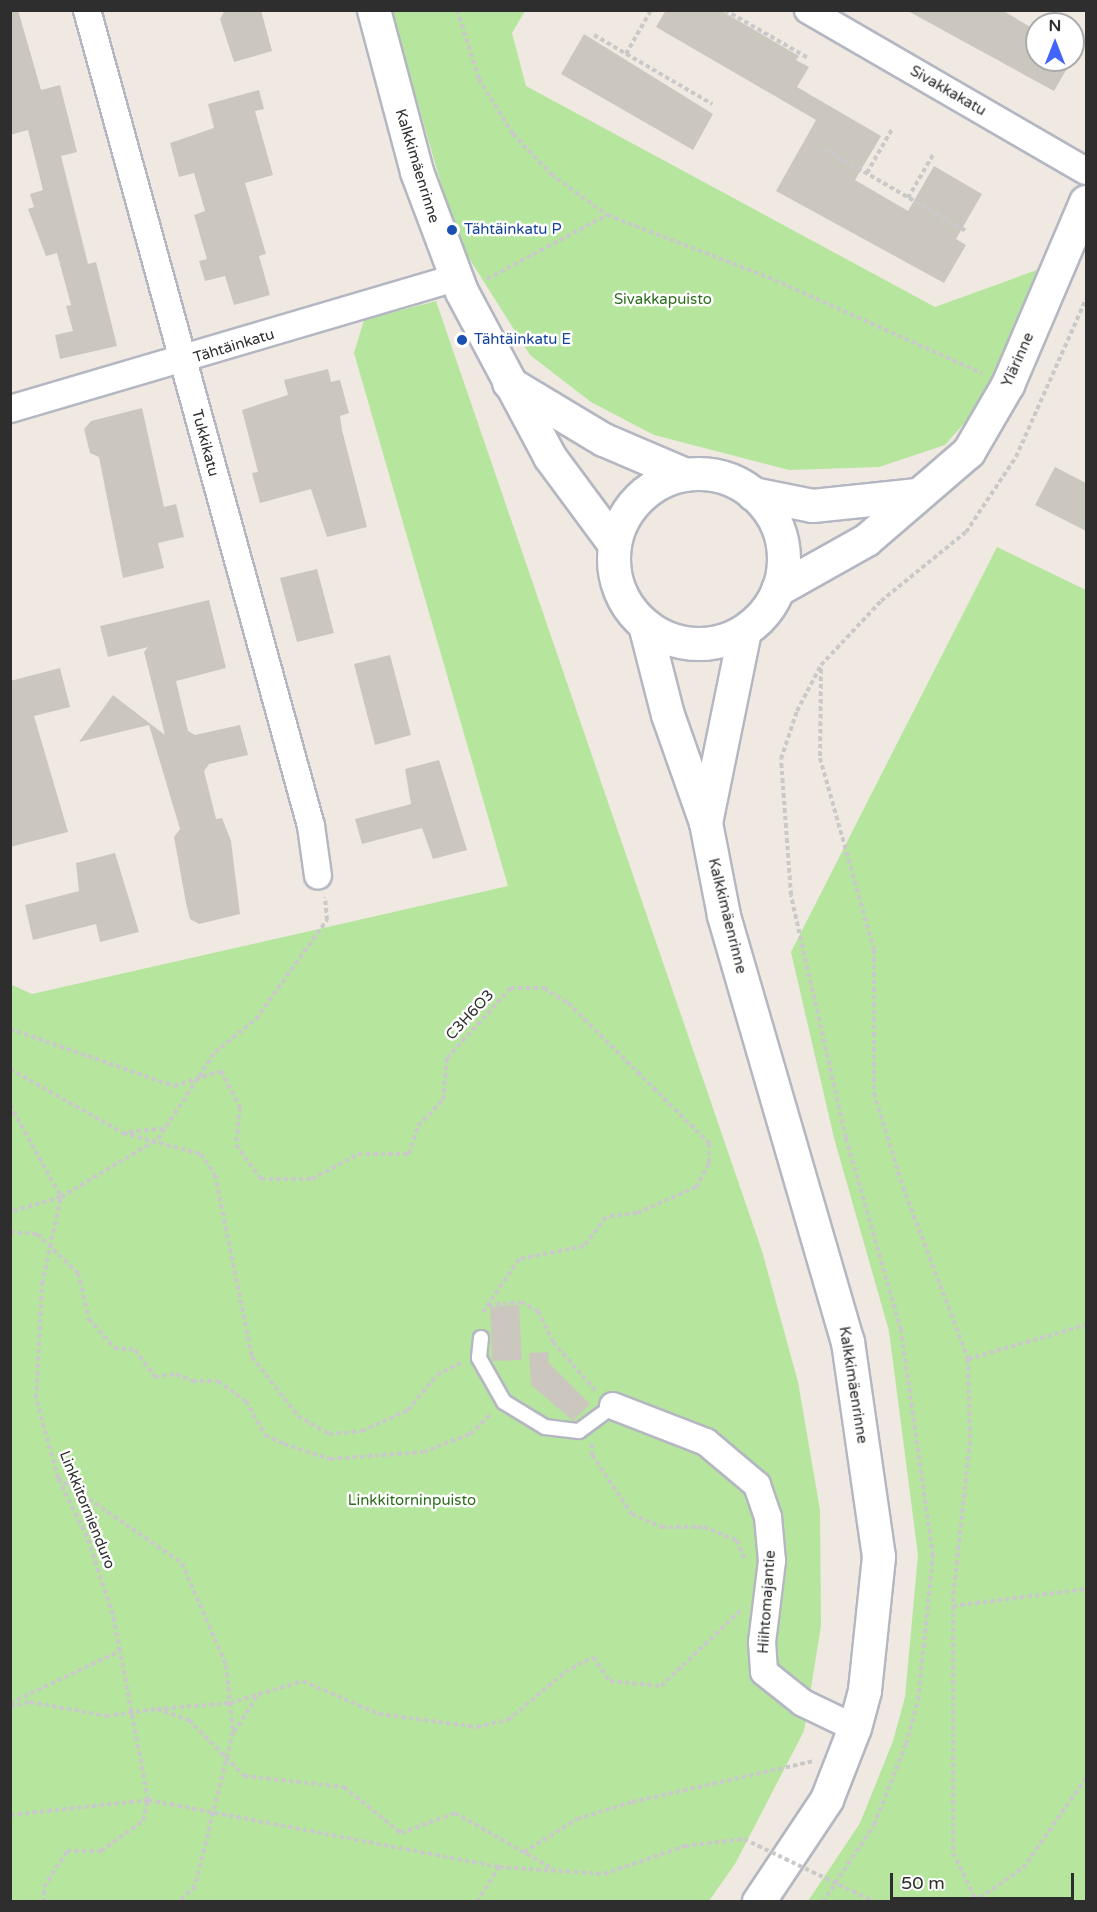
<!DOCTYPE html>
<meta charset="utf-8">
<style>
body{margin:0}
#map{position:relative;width:1097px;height:1912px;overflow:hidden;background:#efe9e1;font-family:"Varela Round",sans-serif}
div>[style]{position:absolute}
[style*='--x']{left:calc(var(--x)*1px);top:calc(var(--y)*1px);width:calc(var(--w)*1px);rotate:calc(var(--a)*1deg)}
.green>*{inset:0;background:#b6e59e}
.building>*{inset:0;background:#cbc7bf}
.path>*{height:4px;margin-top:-2px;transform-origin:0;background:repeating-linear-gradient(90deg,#c9c9c9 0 4.5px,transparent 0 7.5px)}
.roads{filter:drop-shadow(2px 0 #b4b7c1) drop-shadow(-2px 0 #b4b7c1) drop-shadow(0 2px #b4b7c1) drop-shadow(0 -2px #b4b7c1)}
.service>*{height:14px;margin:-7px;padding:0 7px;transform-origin:7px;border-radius:7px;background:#fff}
.minor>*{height:26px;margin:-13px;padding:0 13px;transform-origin:13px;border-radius:13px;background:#fff}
.tertiary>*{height:32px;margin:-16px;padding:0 16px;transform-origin:16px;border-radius:16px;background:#fff}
.tertiary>.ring{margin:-16px;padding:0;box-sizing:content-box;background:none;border:32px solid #fff;border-radius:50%}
.path-bridge>*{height:4px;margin-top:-2px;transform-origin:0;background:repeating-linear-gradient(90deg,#c9c9c9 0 4.5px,transparent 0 7.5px)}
.dots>*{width:16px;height:16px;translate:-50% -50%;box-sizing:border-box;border:3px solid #fff;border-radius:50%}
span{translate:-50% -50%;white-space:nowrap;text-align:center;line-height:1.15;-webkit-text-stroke:5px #fff;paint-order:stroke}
.street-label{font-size:15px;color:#2e2e2e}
.transit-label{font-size:15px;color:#164399}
.left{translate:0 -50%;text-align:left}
.park-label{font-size:15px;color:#2c6e1b}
.frame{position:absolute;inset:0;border:12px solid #2e2e2e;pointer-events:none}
.north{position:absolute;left:1025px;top:12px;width:60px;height:60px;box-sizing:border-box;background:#fff;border:2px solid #ababab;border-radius:50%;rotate:0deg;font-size:16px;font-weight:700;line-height:24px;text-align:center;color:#2e2e2e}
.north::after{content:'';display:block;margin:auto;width:21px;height:27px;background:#4264fb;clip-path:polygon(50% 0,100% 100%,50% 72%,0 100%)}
.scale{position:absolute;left:890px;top:1873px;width:184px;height:27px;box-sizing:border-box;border:3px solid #2e2e2e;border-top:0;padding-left:8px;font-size:18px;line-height:21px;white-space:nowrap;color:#2e2e2e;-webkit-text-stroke:4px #fff;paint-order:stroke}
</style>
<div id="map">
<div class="green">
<i style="clip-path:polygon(391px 11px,525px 11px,512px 33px,526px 86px,935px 307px,1037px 270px,982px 403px,945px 445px,879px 467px,789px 470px,654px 435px,591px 402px,530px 355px,457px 239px)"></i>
<i style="clip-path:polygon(436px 301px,762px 1251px,798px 1382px,820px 1510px,821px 1626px,804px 1731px,735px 1864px,709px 1901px,11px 1901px,10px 984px,32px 994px,508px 886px,354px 353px,364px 320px)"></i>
<i style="clip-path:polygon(997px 547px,1086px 590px,1086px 1901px,808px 1901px,860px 1823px,893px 1741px,905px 1697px,918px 1555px,889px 1331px,834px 1138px,791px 952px)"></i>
</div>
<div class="building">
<i style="clip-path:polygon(10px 10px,18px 10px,41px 90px,60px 85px,77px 152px,61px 156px,88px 264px,96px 262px,117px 346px,60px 359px,55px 335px,73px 331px,66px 306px,71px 305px,57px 253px,46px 256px,28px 209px,34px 207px,30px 194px,43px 190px,28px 130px,10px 135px)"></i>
<i style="clip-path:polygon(225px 10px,261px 10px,272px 51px,234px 62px,220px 19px)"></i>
<i style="clip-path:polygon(666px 10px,720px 10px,799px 56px,796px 60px,809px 67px,797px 87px,881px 136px,855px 180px,908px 211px,934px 166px,982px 194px,956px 239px,966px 245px,944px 283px,776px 191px,816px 120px,656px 27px)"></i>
<i style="clip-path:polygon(906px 10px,1002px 10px,1037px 31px,1037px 60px,1072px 60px,1054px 91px)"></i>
<i style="clip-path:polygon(584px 34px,713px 114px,693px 150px,561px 74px)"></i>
<i style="clip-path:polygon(259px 90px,264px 109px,255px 111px,273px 175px,245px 183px,266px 254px,259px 256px,270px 295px,234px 305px,225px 276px,205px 281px,199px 261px,207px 259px,194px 215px,205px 211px,194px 173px,179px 177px,170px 143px,214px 128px,208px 104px)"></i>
<i style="clip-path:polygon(328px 369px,331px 382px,340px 380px,349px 413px,340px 416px,342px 430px,367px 527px,327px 537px,311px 489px,260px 503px,252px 473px,258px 472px,242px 410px,288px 395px,284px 380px)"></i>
<i style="clip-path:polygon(142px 408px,164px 507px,176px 504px,184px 537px,158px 543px,164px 568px,123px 578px,99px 457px,90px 453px,84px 429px,91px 421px)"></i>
<i style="clip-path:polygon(1055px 467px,1086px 483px,1086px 531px,1035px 505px)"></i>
<i style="clip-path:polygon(317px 569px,334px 633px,297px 642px,280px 578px)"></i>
<i style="clip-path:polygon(209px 600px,226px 668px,176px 681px,188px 731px,195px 735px,240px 725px,248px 755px,209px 764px,204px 771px,216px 819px,222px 818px,231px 841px,240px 914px,199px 924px,190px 919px,186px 903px,174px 837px,180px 829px,149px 725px,79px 742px,113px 695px,165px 735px,144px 652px,148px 647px,108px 657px,100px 626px)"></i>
<i style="clip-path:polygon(390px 655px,411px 735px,375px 745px,354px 664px)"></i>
<i style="clip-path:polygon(60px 668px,70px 707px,34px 716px,68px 832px,10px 847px,10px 681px)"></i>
<i style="clip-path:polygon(439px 760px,467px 850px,433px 859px,422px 828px,362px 844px,355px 819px,411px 804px,405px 769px)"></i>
<i style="clip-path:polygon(115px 853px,139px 932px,100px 942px,96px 924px,33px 940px,25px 905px,79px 891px,76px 863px)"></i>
<i style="clip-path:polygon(519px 1305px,522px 1360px,492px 1361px,490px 1307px)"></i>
<i style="clip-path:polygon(548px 1352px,549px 1363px,590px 1404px,573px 1421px,531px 1385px,529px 1353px)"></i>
</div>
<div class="path">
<i style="--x:457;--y:10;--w:72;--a:72.3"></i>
<i style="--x:479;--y:79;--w:65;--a:58.3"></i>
<i style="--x:513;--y:134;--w:55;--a:46.5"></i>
<i style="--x:551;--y:174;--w:69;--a:36.2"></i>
<i style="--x:607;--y:215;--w:173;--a:21.1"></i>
<i style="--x:768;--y:277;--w:235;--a:24.2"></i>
<i style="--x:725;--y:10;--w:96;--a:30"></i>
<i style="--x:594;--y:35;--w:137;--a:30.3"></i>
<i style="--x:626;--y:54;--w:51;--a:-60.4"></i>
<i style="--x:825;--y:149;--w:163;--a:30.2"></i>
<i style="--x:867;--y:173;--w:51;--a:-60.4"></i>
<i style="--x:908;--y:198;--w:52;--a:-60"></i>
<i style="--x:487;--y:279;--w:136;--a:-28.1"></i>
<i style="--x:821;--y:669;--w:89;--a:90.6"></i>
<i style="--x:820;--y:758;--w:199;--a:74.3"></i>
<i style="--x:874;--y:950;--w:143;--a:90"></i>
<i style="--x:874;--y:1093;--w:98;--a:72.9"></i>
<i style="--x:903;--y:1187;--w:184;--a:69.3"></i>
<i style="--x:968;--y:1359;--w:82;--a:88.6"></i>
<i style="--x:970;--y:1441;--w:158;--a:96.2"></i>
<i style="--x:953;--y:1598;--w:255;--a:90"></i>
<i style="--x:953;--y:1853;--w:52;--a:63.9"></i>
<i style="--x:10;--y:1029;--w:174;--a:19.2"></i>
<i style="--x:174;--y:1086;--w:49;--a:-17.7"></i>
<i style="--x:221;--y:1071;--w:41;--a:62.2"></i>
<i style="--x:240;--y:1107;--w:38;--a:96"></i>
<i style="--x:236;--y:1145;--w:42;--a:53.7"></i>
<i style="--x:261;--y:1179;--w:51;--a:0"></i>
<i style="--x:312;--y:1179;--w:52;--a:-28.5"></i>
<i style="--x:358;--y:1154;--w:51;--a:0"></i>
<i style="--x:409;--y:1154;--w:29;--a:-72"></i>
<i style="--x:418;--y:1126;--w:36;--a:-46"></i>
<i style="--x:443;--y:1100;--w:42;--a:-84.6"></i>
<i style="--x:447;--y:1058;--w:95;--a:-47.6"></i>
<i style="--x:511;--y:988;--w:33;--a:0"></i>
<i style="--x:544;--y:988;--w:28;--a:32"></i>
<i style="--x:568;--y:1003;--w:199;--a:44.8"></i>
<i style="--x:709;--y:1143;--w:21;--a:90"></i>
<i style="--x:709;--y:1164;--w:26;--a:119"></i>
<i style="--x:696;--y:1187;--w:64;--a:156.2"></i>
<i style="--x:637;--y:1213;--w:31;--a:173"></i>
<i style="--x:606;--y:1217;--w:36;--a:127"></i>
<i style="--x:584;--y:1246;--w:66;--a:168.7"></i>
<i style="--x:519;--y:1259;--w:64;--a:124.2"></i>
<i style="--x:10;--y:1069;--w:130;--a:29.5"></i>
<i style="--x:123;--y:1133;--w:81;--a:15.1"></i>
<i style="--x:201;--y:1154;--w:25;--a:56"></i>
<i style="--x:215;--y:1175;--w:186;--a:78.5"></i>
<i style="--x:252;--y:1357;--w:75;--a:52.1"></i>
<i style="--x:298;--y:1416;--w:36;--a:30"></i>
<i style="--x:329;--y:1434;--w:33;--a:-5"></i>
<i style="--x:362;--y:1431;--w:51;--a:-24.5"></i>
<i style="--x:408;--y:1410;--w:45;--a:-50.4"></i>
<i style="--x:437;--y:1375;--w:28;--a:-27"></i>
<i style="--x:10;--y:1105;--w:105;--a:61"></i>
<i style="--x:61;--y:1197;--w:53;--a:163.6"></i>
<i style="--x:129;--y:1132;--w:38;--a:-6"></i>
<i style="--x:10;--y:1232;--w:27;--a:4"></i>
<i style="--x:37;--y:1234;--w:57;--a:43.6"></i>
<i style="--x:78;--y:1273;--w:47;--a:76.6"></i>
<i style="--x:89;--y:1319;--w:38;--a:49"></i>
<i style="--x:114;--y:1348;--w:21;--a:5"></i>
<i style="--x:135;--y:1350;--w:34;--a:53"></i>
<i style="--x:155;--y:1377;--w:21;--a:-8"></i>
<i style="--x:176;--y:1374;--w:17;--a:24"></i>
<i style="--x:192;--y:1381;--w:26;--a:0"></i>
<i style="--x:218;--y:1381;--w:34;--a:36"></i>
<i style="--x:246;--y:1401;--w:39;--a:61"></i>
<i style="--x:265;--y:1435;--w:21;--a:25"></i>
<i style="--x:284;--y:1444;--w:48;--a:18.1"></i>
<i style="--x:330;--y:1459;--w:93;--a:-4.3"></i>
<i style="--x:423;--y:1452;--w:50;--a:-21"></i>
<i style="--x:470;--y:1434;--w:28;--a:-44"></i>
<i style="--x:488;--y:1305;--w:33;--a:-5"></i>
<i style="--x:521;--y:1302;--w:19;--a:28"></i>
<i style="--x:538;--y:1311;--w:34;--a:64"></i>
<i style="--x:553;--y:1342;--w:64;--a:48.8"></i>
<i style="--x:968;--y:1359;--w:123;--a:-16.1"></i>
<i style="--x:592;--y:1444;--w:11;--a:90"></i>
<i style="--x:592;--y:1455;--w:71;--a:55.9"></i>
<i style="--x:632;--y:1514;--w:32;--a:24"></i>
<i style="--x:661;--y:1527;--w:43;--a:0"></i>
<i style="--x:704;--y:1527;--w:35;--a:22"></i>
<i style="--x:737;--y:1540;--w:22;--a:69"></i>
<i style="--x:58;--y:1478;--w:150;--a:34.4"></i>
<i style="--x:182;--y:1563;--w:111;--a:66.7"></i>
<i style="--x:226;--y:1665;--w:67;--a:84"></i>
<i style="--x:233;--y:1732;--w:159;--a:103.9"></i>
<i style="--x:195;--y:1886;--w:23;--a:135"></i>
<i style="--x:953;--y:1606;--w:134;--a:-7.3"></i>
<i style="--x:10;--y:1703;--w:122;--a:-25.3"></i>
<i style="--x:120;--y:1651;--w:37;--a:-101"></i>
<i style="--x:113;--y:1615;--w:82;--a:-108.4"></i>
<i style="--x:87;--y:1537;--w:66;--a:-116.2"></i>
<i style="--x:58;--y:1478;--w:83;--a:-105.4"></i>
<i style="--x:36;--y:1398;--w:114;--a:-87"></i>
<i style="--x:42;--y:1284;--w:89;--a:-77.7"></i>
<i style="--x:61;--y:1197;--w:113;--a:-30.9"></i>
<i style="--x:158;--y:1139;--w:104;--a:-56.8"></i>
<i style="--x:215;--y:1052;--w:53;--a:-38.8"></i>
<i style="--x:256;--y:1019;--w:122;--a:-54.4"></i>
<i style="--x:327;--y:920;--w:23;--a:-95"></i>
<i style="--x:10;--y:1707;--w:21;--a:-14"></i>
<i style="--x:30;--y:1702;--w:77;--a:10.4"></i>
<i style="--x:106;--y:1716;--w:51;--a:-7.8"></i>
<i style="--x:157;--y:1709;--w:34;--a:19"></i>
<i style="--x:189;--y:1720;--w:78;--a:45.5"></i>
<i style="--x:244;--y:1776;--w:101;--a:6.3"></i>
<i style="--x:344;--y:1787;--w:73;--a:38.9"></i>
<i style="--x:401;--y:1833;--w:58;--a:-20.3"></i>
<i style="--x:455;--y:1813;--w:115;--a:29.7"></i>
<i style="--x:157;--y:1709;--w:73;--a:-4.7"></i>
<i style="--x:230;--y:1703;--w:76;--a:-16.8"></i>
<i style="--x:303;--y:1681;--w:83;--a:23.5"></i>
<i style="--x:379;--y:1714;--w:99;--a:7.6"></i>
<i style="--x:477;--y:1727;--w:32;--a:-13"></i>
<i style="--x:508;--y:1720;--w:75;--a:-40.1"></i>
<i style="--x:565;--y:1672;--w:32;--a:-28"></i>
<i style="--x:593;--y:1657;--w:29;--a:55"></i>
<i style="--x:610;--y:1681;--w:51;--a:5.6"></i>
<i style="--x:661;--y:1686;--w:109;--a:-43.5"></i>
<i style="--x:234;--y:1732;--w:46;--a:-57.3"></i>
<i style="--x:10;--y:1815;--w:139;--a:-6.2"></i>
<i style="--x:148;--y:1800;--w:357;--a:10.8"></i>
<i style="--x:499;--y:1867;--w:105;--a:3.8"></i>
<i style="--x:604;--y:1874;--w:86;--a:-19.1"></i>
<i style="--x:685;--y:1846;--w:59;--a:-6.8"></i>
<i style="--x:524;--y:1852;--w:62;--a:-31.9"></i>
<i style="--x:577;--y:1819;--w:58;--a:-17.2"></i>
<i style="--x:632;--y:1802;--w:187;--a:-12.7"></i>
<i style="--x:44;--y:1902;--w:15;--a:-90"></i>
<i style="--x:44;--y:1887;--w:43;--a:-57.4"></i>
<i style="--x:67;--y:1851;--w:34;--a:0"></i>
<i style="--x:101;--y:1851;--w:52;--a:-35.5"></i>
<i style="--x:143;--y:1821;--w:22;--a:-77"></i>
<i style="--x:148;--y:1800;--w:152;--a:-100.6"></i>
<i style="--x:477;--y:1902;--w:41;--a:-57.8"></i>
<i style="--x:823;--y:1902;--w:92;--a:-56.5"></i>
<i style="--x:874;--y:1825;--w:87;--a:-68.4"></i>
<i style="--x:906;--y:1744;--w:46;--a:-74.7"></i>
<i style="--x:918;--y:1700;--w:145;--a:-84.1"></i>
<i style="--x:933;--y:1556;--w:228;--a:-98.1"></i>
<i style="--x:901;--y:1330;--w:200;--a:-106"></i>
<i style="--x:846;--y:1138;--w:249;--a:-102.8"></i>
<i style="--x:791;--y:895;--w:136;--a:-94.2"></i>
<i style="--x:781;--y:759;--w:51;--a:-71.6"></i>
<i style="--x:797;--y:711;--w:52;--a:-62.4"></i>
<i style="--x:821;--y:665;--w:88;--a:-46.8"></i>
<i style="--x:881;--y:601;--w:109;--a:-39.1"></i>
<i style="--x:966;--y:532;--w:90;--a:-56.3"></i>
<i style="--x:1016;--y:457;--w:173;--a:-66.1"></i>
<i style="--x:974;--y:1902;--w:60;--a:-34.8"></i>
<i style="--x:1023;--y:1868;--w:110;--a:-55"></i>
</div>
<div class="roads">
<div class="service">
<i style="--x:481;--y:1338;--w:20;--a:96"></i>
<i style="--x:479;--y:1358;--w:51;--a:60.4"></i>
<i style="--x:504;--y:1402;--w:48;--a:31.4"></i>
<i style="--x:545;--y:1427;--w:34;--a:7"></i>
<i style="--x:579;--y:1431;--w:42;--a:-36.3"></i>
</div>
<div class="minor">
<i style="--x:87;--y:10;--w:846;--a:74.65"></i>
<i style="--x:311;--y:826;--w:50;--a:82"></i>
<i style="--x:808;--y:10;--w:321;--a:30.1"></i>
<i style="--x:10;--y:409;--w:465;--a:-16.4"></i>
<i style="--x:613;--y:1406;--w:100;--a:21.2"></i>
<i style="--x:706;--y:1442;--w:67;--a:40.1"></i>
<i style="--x:757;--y:1485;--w:34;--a:71"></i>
<i style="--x:768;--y:1517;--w:44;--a:84.8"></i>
<i style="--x:772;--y:1561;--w:82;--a:97"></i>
<i style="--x:762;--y:1642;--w:30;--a:86"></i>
<i style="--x:764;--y:1672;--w:50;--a:38.5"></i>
<i style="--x:803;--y:1703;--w:58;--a:25.7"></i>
</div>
<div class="tertiary">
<i style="--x:374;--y:10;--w:168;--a:75.1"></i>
<i style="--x:417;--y:172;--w:128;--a:69.4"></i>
<i style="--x:462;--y:292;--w:187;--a:61.9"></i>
<i style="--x:550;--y:457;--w:109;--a:53.5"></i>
<i style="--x:509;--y:383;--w:111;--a:31"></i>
<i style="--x:604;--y:440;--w:89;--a:23.1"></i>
<i class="ring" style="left:614px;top:474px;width:138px;height:138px"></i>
<i style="--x:753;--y:494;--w:61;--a:11.3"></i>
<i style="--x:813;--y:506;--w:105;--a:-6"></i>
<i style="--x:778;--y:590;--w:102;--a:-29.3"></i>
<i style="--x:867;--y:540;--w:135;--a:-40.8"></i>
<i style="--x:969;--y:452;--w:78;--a:-59.8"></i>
<i style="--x:1008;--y:385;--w:199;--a:-66.9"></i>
<i style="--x:645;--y:625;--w:93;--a:75.7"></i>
<i style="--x:668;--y:715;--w:114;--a:70.6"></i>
<i style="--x:706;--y:823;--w:95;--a:79"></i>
<i style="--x:724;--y:916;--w:444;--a:73.8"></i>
<i style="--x:848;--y:1342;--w:217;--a:81.8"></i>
<i style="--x:879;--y:1557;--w:135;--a:96"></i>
<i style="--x:865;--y:1691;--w:38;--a:105"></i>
<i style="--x:855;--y:1728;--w:77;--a:111.3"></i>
<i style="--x:827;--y:1800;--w:123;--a:123.7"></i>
<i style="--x:706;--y:823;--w:196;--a:-78.5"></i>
</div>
</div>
<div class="path-bridge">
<i style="--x:744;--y:1839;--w:145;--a:25.7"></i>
</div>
<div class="dots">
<i style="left:452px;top:230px;background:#1a4fb4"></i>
<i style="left:462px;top:340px;background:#1a4fb4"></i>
</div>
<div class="street-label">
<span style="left:948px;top:91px;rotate:30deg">Sivakkakatu</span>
<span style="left:417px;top:166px;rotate:73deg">Kalkkimäenrinne</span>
<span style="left:234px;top:346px;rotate:-17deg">Tähtäinkatu</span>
<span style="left:1018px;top:360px;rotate:-66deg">Ylärinne</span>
<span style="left:205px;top:443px;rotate:75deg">Tukkikatu</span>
<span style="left:727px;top:916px;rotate:76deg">Kalkkimäenrinne</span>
<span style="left:470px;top:1015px;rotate:-47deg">C3H6O3</span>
<span style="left:853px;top:1385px;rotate:81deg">Kalkkimäenrinne</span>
<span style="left:87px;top:1510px;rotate:68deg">Linkkitornienduro</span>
<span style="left:767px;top:1602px;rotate:-86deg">Hiihtomajantie</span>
</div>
<div class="transit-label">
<span class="left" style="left:464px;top:230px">Tähtäinkatu P</span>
<span class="left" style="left:474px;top:340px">Tähtäinkatu E</span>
</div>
<div class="park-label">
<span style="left:663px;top:300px">Sivakkapuisto</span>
<span style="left:412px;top:1501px">Linkkitorninpuisto</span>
</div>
<div class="frame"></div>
<div class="north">N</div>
<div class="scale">50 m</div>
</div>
